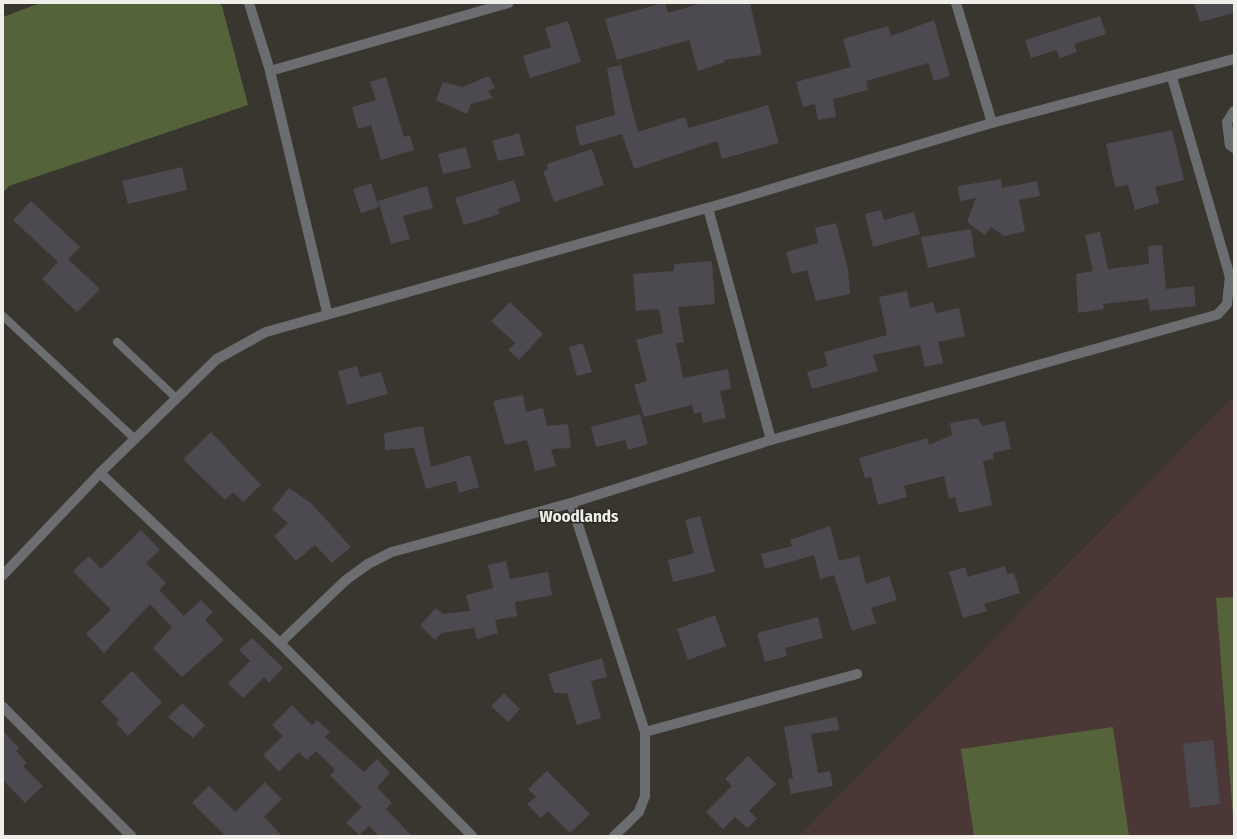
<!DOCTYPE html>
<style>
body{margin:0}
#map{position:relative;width:1237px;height:839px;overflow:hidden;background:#38362e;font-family:"Fira Sans Condensed",sans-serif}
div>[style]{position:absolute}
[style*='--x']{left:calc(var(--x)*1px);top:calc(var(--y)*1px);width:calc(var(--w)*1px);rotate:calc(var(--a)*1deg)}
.education>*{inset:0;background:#4c3737}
.green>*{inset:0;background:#54633a}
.building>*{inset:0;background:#4d4951}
.lane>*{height:8px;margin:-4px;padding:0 4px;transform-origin:4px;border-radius:4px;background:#6b6d71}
.street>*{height:10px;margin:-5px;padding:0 5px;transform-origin:5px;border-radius:5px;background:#6b6d71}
span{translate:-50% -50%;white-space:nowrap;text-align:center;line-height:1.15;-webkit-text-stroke:3px #2d2c24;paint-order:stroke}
.district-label{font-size:17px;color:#efeee9;font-weight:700}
.frame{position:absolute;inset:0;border:4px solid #efeee9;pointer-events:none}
</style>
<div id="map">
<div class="education">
<i style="clip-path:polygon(1234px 396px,1234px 836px,799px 836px)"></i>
</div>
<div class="green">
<i style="clip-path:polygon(40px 3px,219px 3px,222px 6px,248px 105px,9px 186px,3px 192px,3px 17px)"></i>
<i style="clip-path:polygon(1234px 597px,1234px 830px,1216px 598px)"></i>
<i style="clip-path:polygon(1113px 727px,1129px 836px,974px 836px,961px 749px)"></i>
</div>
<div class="building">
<i style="clip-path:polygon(663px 3px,665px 3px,668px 13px,702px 3px,750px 3px,762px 55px,724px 60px,725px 62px,698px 71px,689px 40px,617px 60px,605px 19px)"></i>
<i style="clip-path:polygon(1194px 3px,1234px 3px,1234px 13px,1200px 22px)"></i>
<i style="clip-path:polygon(1100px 16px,1106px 34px,1074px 44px,1077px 52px,1060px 58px,1056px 50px,1031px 58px,1025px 40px)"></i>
<i style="clip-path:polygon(934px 20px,950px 76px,934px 81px,928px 63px,866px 81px,868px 90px,833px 99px,836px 117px,818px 120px,815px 104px,803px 107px,796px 82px,851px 67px,843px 39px,888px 26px,891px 36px)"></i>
<i style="clip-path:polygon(568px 21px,581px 62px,530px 78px,523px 56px,551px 47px,545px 28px)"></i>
<i style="clip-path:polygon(621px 65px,638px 132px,685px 117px,689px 128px,768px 105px,779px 143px,722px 159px,717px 141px,634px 169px,622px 134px,580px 146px,575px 126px,615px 115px,607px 68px)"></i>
<i style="clip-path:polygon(489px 76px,495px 88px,488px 91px,493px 98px,471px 104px,467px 114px,436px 100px,443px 82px,462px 87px)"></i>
<i style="clip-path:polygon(386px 77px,404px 137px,410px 135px,414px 150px,381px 160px,371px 125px,358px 129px,352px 107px,376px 100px,370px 82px)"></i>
<i style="clip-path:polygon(1172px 130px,1184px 180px,1155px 187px,1159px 203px,1135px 210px,1128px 185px,1115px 187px,1106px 144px)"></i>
<i style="clip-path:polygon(519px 133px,525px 155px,498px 161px,492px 141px)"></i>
<i style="clip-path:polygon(466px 147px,471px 168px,443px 174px,438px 154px)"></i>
<i style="clip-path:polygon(592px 149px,604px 185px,554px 202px,543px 171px,548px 169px,547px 164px)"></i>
<i style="clip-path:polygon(182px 167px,187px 190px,128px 204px,122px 181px)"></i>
<i style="clip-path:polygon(1001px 179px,1002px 188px,1037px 181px,1040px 196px,1019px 200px,1025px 231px,1004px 236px,991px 227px,985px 235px,967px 222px,976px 198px,960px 201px,958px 186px)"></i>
<i style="clip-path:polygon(514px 180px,521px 201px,498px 209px,499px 214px,464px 225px,455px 198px)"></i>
<i style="clip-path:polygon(371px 183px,379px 207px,361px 213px,353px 189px)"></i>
<i style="clip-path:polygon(427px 186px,433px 208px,403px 216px,410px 239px,391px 244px,378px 201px)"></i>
<i style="clip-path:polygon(31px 201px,80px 247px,68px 259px,100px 289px,77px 312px,42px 279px,58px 262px,13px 220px)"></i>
<i style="clip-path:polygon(881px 210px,884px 220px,914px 212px,920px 234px,873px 247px,865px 214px)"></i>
<i style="clip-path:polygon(836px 223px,848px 270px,850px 294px,816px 301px,807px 270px,792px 274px,786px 252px,818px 243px,815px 228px)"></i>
<i style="clip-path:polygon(971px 229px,975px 257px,928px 268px,921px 237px)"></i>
<i style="clip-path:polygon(1100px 232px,1108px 269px,1149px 264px,1148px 246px,1162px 245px,1166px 289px,1194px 286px,1196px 306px,1150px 311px,1148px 299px,1103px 304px,1104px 309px,1078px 313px,1076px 274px,1093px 271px,1085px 235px)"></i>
<i style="clip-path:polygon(712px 261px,715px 304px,678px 307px,684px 342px,676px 343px,683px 378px,728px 369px,731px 389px,720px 391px,726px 418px,703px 423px,701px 412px,694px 414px,692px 405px,644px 417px,634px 385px,647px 381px,636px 340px,663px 333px,659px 309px,636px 311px,633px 274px,674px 271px,674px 264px)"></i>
<i style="clip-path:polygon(907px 291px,910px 308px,933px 302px,936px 313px,959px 308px,965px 336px,938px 342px,943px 363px,925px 367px,920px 345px,873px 355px,878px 371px,812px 389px,807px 372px,828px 366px,824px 352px,887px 335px,879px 297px)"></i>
<i style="clip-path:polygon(510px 302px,543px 334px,519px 360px,508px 350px,515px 343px,491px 321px)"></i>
<i style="clip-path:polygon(583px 343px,592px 372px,577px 376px,569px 347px)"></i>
<i style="clip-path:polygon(357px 366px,360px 377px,381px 372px,388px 394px,347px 405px,338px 371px)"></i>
<i style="clip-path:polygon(523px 395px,526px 412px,543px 408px,547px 426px,568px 424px,571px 448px,551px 449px,556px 466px,535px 471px,527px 440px,505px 445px,493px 401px)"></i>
<i style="clip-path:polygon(640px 414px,648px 444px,628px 450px,625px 440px,596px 447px,591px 427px)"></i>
<i style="clip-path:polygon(978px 418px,982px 426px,1005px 421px,1011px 449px,993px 453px,994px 459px,983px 461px,992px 505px,959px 513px,955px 497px,949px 499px,944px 476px,904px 486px,907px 497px,878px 505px,871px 477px,865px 478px,859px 458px,927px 438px,929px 445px,952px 435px,950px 423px)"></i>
<i style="clip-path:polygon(423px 426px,431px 467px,470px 455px,479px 487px,459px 493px,456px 481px,426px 489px,414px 448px,385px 450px,384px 433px)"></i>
<i style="clip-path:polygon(211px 432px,261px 485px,243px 502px,233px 492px,225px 500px,183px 459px)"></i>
<i style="clip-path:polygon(289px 488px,311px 503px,351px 547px,332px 563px,315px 545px,296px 561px,274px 536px,288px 523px,272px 509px)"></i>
<i style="clip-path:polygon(700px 516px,715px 572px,673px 582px,668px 560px,694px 553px,685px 520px)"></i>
<i style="clip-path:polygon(830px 526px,839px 561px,859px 556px,866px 584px,889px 576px,897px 600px,871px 608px,876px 623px,852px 631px,834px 575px,820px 579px,814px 555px,765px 569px,761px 554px,792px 546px,790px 540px)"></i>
<i style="clip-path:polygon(141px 530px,160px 550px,146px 563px,166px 583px,159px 590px,184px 616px,201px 600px,213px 612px,205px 620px,224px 640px,182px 677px,153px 648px,172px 627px,150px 604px,104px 653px,86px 634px,111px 610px,73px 571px,89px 556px,101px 569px)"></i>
<i style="clip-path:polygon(506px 561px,510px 579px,548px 572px,552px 595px,515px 602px,517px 616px,495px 620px,498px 633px,477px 639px,474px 628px,442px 633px,435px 640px,420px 625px,436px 608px,443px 614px,470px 611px,466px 595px,493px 588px,488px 565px)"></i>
<i style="clip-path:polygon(1005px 566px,1007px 574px,1014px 573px,1020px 593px,984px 604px,987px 611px,963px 618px,949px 572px,965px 567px,968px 577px)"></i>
<i style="clip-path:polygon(715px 615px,726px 646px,688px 660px,677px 629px)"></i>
<i style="clip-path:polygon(818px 617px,823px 638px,785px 648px,787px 656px,765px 662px,757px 633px)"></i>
<i style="clip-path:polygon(252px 638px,283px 668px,269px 683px,264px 677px,243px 698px,228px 683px,250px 661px,239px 650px)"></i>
<i style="clip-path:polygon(602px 658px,607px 677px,591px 681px,601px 718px,577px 725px,567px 693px,554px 693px,548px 674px)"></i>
<i style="clip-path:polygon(132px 671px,162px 702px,128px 736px,116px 723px,119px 720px,101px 702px)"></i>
<i style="clip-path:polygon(504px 693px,520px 709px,508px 722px,491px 706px)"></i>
<i style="clip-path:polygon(182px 703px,205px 725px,193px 738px,168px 717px)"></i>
<i style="clip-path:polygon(292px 705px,312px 725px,317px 720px,330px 732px,325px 737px,364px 772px,377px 759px,390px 773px,377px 787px,392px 803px,386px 809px,412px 836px,379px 836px,369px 826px,359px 835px,346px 823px,362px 807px,330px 775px,335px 770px,316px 751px,307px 760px,299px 752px,279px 772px,263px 755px,283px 736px,272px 725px)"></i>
<i style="clip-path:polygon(837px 717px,839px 730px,811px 734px,818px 773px,830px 771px,833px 786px,791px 794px,788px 779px,793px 778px,784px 727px)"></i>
<i style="clip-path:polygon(3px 731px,19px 748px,16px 751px,27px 763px,23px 766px,43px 786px,25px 803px,3px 780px)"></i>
<i style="clip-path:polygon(1213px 740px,1220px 804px,1190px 808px,1183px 744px)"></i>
<i style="clip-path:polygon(748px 756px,776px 784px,749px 811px,757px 819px,747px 828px,735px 817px,723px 829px,706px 812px,732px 786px,725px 779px)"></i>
<i style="clip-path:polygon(547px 771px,590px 814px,570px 833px,548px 811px,541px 818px,527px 804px,536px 797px,528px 789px)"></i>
<i style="clip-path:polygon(265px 782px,282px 799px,264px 817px,282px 836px,226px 836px,192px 803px,209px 786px,235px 812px)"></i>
</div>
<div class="lane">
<i style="--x:3;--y:316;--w:180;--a:43"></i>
<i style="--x:117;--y:342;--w:83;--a:43.5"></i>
</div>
<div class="street">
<i style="--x:249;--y:3;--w:71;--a:72.8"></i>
<i style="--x:270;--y:71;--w:249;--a:76.7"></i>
<i style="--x:956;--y:3;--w:125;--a:73.3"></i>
<i style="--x:270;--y:71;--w:248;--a:-15.9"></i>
<i style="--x:1234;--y:111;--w:13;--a:122"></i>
<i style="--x:1227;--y:122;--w:23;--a:83"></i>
<i style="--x:1230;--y:145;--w:5;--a:37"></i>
<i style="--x:708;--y:208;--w:240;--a:74.8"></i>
<i style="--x:100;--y:473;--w:248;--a:43.4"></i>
<i style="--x:280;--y:643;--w:272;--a:45.1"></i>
<i style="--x:571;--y:503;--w:241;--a:72.1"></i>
<i style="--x:645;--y:732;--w:64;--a:90"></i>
<i style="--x:645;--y:796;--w:17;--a:111"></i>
<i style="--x:639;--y:812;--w:35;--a:136"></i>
<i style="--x:3;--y:575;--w:141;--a:-46.4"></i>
<i style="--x:100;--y:473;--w:163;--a:-44.3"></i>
<i style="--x:217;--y:359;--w:56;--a:-28.9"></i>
<i style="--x:266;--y:332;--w:459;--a:-15.7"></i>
<i style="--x:708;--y:208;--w:296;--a:-16.7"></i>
<i style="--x:992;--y:123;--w:250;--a:-14.8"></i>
<i style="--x:280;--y:643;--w:91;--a:-43.7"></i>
<i style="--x:346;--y:580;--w:27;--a:-36"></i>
<i style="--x:368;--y:564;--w:27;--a:-27"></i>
<i style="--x:392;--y:552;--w:186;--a:-15.3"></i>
<i style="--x:571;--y:503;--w:210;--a:-17.5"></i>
<i style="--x:771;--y:440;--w:464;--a:-15.7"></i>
<i style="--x:1218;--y:314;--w:13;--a:-48"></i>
<i style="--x:1227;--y:304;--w:27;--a:-84"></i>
<i style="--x:1230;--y:277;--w:208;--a:-106.2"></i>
<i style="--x:3;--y:707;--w:182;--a:45.2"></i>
<i style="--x:645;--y:732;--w:220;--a:-15.3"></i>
</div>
<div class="district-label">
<span style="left:579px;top:517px">Woodlands</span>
</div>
<div class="frame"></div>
</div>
